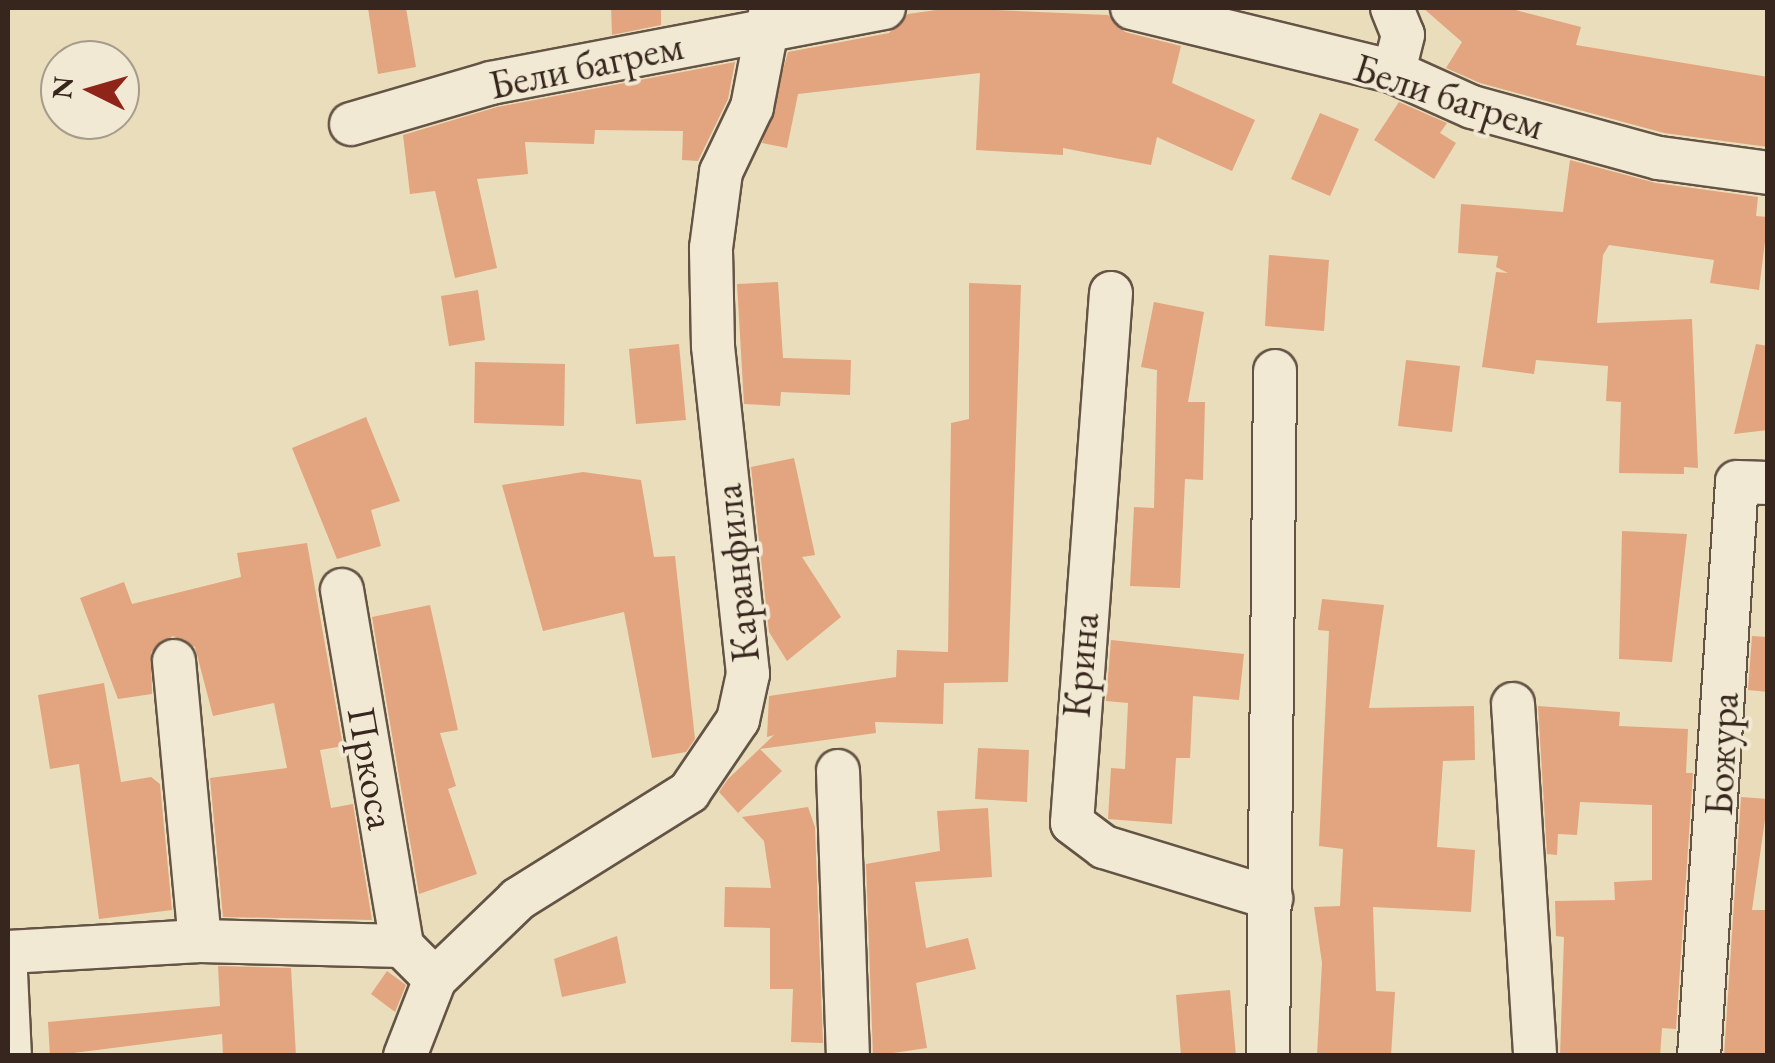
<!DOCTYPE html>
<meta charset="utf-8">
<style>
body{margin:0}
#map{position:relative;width:1775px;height:1063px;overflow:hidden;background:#eaddbb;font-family:"EB Garamond",serif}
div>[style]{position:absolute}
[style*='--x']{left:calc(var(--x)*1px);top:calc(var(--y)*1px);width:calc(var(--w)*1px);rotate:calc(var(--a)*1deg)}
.building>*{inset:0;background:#e2a57f}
.roads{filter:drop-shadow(2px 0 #645445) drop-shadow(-2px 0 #645445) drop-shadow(0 2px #645445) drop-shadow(0 -2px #645445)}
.lane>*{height:22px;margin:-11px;padding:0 11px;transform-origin:11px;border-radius:11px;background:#f1e9d3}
.street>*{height:42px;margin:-21px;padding:0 21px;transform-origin:21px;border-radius:21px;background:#f1e9d3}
span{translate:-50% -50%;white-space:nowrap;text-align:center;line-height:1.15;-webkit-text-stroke:8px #f1e9d3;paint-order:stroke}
.street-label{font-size:40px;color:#37261e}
.frame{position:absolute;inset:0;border:10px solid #37261e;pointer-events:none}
.north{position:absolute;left:40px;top:40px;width:100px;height:100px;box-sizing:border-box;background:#f1e9d3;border:2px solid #a79b8b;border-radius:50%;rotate:275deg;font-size:28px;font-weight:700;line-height:40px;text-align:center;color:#37261e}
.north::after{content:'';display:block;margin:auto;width:35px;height:45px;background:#8f2418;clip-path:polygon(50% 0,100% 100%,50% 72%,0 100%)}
</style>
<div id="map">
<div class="building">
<i style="clip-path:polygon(368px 8px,406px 8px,416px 67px,378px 74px)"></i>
<i style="clip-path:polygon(611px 8px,661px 8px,661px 25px,612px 35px)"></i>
<i style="clip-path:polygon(950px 8px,1108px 15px,1125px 32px,1181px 46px,1172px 83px,1255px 120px,1232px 171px,1157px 137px,1151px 165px,1063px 148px,1063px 155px,976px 150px,980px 73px,798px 94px,787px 148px,762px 143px,788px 52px,889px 33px,908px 14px)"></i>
<i style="clip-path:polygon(1423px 8px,1508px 8px,1581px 27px,1576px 45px,1768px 77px,1768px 147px,1664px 133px,1480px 83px,1446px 68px,1462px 42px)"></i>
<i style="clip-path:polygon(735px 62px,728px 99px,698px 161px,682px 160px,683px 131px,595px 130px,594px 144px,525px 142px,528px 174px,477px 179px,497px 268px,455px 278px,435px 191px,410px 194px,403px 135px,497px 107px)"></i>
<i style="clip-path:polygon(1399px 102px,1447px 123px,1440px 133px,1456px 143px,1434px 179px,1374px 140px)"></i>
<i style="clip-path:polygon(1320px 113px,1359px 129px,1330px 196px,1291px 179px)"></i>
<i style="clip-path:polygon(1570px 160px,1656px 183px,1758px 197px,1756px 216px,1768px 217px,1759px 290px,1710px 283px,1714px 260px,1609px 245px,1603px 255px,1597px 323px,1692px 319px,1698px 468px,1684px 467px,1684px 474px,1619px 473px,1621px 402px,1606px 401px,1608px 366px,1536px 360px,1534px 374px,1482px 367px,1496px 272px,1508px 273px,1496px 267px,1498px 256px,1458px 253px,1461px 204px,1563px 212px)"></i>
<i style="clip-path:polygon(1269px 255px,1329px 260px,1324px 331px,1265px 326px)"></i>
<i style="clip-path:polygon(778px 282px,783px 358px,851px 360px,850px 395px,781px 392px,780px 406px,744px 404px,737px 284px)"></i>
<i style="clip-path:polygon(969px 283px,1021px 285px,1008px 682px,944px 683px,943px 724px,875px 722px,876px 733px,760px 749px,782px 771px,738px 813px,719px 792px,728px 779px,774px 735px,767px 737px,769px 696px,896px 677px,897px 650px,948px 652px,951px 423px,969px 419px)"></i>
<i style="clip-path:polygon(478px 290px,485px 340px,449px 346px,441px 296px)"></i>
<i style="clip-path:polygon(1154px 302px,1204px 312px,1188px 402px,1205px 402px,1203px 480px,1185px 479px,1180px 588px,1130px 586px,1134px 507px,1154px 508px,1157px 370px,1141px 367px)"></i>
<i style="clip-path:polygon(679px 344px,686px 420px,636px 424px,629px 349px)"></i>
<i style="clip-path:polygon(1756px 344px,1768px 346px,1768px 430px,1734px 434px)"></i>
<i style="clip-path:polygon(1406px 360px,1460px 366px,1452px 432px,1398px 426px)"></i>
<i style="clip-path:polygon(475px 362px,565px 364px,564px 426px,474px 423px)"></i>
<i style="clip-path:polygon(366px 417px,400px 501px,371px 510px,381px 546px,337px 559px,292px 448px)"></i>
<i style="clip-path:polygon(794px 458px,815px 555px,802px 557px,841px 617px,787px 661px,769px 632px,751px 467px)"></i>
<i style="clip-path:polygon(583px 472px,641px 480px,654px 557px,675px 556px,695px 739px,686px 752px,652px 758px,624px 612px,543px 631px,502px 485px)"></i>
<i style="clip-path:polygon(1622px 531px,1687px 534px,1672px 662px,1619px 659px)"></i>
<i style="clip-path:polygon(307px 543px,343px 746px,320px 750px,331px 808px,353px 804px,372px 920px,223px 917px,210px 778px,287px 768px,274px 703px,213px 716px,195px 647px,173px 636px,151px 652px,152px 694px,118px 699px,80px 598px,124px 582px,132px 604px,241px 577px,237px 553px)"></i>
<i style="clip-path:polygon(1322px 599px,1384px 605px,1369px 708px,1474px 706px,1475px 760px,1443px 761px,1437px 847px,1475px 850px,1471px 912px,1373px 907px,1376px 991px,1395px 992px,1391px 1056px,1317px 1056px,1322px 963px,1314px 907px,1340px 906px,1343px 849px,1319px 846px,1329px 631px,1318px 630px)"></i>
<i style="clip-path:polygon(430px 605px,458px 730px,440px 733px,456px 786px,448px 789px,477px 874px,419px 894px,372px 617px)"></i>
<i style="clip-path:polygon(1752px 636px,1768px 637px,1768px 692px,1748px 690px)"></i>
<i style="clip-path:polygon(1111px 640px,1244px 654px,1239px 700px,1193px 696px,1190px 758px,1176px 758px,1172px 824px,1108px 819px,1111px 768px,1125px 769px,1128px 703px,1106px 701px)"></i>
<i style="clip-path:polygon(104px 683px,121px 782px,151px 777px,160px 784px,172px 910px,99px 919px,79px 764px,50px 769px,38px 695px)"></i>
<i style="clip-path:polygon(1538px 706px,1620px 712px,1619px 726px,1688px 729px,1686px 773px,1693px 773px,1676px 1029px,1662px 1028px,1660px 1056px,1560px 1056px,1564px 937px,1556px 936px,1555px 901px,1615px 900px,1614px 882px,1652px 880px,1652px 805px,1580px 802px,1577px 835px,1558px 834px,1557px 855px,1547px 854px)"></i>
<i style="clip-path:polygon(978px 748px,1029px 750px,1027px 802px,975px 799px)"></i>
<i style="clip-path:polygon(1741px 797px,1768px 799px,1752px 910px,1768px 910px,1768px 1056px,1724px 1056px)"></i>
<i style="clip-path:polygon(808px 807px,815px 827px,823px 1043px,791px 1042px,793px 989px,770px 989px,770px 928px,724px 927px,725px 887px,771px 888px,764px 841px,742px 817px)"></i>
<i style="clip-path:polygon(988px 808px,992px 877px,915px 882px,926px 948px,968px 938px,976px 969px,916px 983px,927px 1048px,873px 1056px,866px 864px,940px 851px,937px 811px)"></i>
<i style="clip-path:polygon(617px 936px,626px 983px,562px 997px,554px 959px)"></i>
<i style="clip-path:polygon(218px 966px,291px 968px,296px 1056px,223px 1056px,222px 1034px,50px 1056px,48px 1022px,220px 1006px)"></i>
<i style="clip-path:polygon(387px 971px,406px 985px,395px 1012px,371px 994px)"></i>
<i style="clip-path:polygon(1230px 990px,1236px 1056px,1181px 1056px,1176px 995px)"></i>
</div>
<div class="roads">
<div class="lane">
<i style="--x:15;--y:951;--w:105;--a:87.3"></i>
</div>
<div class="street">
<i style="--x:1132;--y:8;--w:270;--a:13.7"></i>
<i style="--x:1394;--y:72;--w:85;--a:24.2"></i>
<i style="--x:1472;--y:107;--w:194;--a:15.3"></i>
<i style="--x:1659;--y:158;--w:110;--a:7.8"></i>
<i style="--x:1392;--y:8;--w:29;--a:68"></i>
<i style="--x:1403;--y:35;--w:38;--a:104"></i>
<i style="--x:351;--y:124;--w:146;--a:-16.3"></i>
<i style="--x:491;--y:83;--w:400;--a:-10.8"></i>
<i style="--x:1111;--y:293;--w:531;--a:94.21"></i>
<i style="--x:1072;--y:823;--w:40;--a:37"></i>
<i style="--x:1104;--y:847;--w:175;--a:17"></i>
<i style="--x:342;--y:590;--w:361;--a:80.4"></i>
<i style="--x:174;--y:661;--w:281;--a:84.7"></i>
<i style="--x:1513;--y:704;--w:353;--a:86.4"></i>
<i style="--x:838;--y:771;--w:285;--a:88"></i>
<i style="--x:8;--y:952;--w:192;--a:-3.3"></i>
<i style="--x:200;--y:941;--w:202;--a:1.4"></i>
<i style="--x:402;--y:946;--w:47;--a:45"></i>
<i style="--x:405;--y:1056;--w:83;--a:-68.7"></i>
<i style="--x:435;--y:979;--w:115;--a:-43.9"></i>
<i style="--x:518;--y:899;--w:202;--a:-32"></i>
<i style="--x:689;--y:792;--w:87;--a:-55.8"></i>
<i style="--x:738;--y:720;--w:47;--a:-77.7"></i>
<i style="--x:748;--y:674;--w:330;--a:-96.1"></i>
<i style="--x:713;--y:346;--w:98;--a:-91.2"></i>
<i style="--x:711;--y:248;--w:77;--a:-82.5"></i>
<i style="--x:721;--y:172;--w:72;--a:-64.5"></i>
<i style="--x:752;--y:107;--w:101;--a:-79.1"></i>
<i style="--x:1268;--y:1056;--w:685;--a:-89.41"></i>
<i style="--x:1699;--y:1056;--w:575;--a:-86.21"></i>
<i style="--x:1737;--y:482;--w:31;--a:2"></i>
</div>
</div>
<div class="street-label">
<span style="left:586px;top:65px;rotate:-12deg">Бели багрем</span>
<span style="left:1449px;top:96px;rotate:18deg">Бели багрем</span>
<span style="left:736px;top:573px;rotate:-96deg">Каранфила</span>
<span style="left:1080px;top:665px;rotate:-85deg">Крина</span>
<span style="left:1721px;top:754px;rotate:-87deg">Божура</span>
<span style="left:372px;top:768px;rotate:80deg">Пркоса</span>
</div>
<div class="frame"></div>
<div class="north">N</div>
</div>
